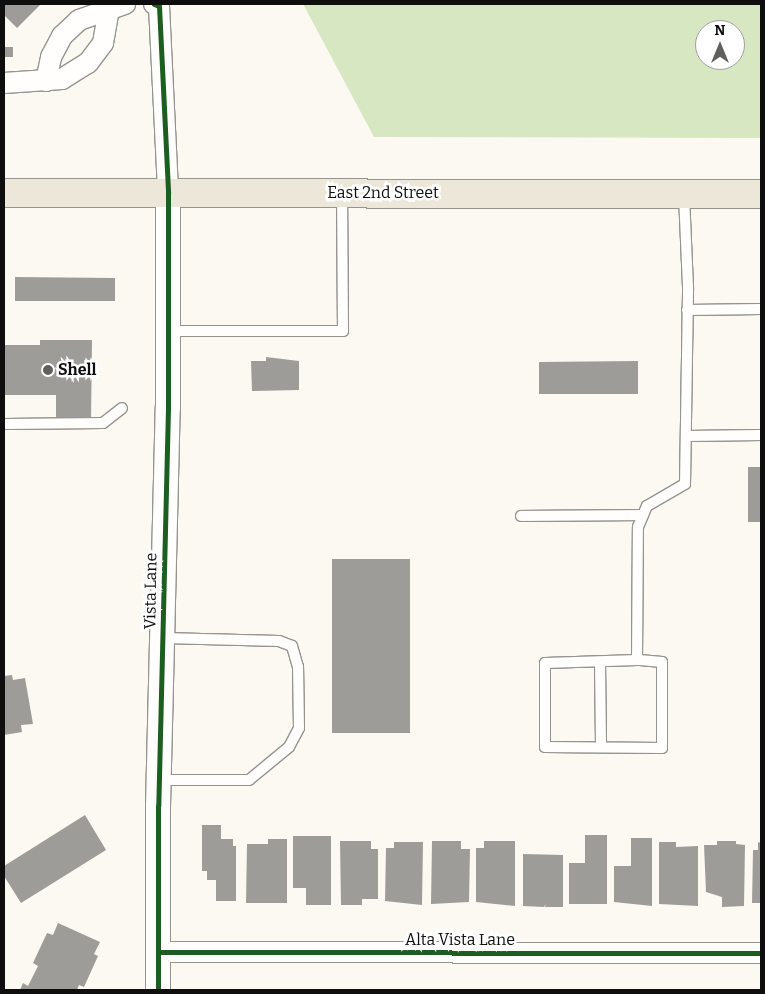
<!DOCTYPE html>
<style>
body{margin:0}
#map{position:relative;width:765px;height:994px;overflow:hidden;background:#fcf9f2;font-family:Bitter,serif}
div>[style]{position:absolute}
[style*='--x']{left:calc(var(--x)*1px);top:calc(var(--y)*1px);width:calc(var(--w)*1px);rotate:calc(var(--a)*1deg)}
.forest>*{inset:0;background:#d6e7c1}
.building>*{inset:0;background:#9e9c98}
.roads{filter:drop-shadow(1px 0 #959491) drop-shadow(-1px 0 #959491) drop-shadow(0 1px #959491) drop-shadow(0 -1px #959491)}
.service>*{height:10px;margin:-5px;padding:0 5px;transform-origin:5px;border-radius:5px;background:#fffefd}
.minor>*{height:20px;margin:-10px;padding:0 10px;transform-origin:10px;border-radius:10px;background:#fffefd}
.tertiary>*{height:24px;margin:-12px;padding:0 12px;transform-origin:12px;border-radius:12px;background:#fffefd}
.primary>*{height:28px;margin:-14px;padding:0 14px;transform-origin:14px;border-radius:14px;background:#ece7d9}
.cycleway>*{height:5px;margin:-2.5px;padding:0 2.5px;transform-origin:2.5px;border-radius:2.5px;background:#1b5e20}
.dots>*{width:14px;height:14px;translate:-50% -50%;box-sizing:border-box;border:2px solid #fff;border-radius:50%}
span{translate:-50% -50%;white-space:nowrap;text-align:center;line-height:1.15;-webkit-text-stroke:5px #fff;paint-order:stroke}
.street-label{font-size:16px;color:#0e0e0e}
.poi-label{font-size:16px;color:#0e0e0e;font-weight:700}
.left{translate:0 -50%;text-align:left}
.frame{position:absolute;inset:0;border:5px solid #0e0e0e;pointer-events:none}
.north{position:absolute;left:695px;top:20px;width:50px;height:50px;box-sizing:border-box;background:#fff;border:1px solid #9f9f9f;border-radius:50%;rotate:0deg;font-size:14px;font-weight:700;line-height:20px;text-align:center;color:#0e0e0e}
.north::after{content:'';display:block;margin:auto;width:18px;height:22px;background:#61605e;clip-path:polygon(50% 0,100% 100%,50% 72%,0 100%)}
</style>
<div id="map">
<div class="forest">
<i style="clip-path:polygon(evenodd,303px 4px,761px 4px,761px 138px,374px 137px,303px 4px,705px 30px,735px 30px,735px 60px,705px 60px,705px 30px)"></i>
</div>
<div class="building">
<i style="clip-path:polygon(4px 4px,41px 4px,17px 28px,4px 15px)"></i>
<i style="clip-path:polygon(4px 47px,13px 47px,13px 57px,4px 57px)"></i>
<i style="clip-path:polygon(15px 277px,115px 278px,115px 301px,15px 301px)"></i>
<i style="clip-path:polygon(40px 340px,92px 340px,91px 420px,56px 420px,56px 395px,4px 395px,4px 345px,40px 345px)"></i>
<i style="clip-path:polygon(266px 357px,299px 361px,299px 390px,252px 391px,251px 361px,266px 361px)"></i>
<i style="clip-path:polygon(638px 361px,638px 394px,539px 394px,539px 362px)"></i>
<i style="clip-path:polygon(748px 467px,761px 467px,761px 522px,748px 522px)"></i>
<i style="clip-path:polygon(332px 559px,410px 559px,410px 733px,332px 733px)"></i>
<i style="clip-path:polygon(12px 675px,13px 680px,25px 678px,33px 724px,21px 725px,22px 732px,4px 735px,4px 676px)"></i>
<i style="clip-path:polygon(85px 815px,106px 850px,21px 903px,4px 876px,4px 866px)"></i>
<i style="clip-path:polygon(202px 825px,221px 825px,221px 839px,233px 839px,233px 846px,236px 846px,236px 901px,216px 901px,216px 880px,207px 880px,207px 871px,202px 871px)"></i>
<i style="clip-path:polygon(585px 835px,607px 835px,607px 904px,569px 904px,569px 863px,585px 863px)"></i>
<i style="clip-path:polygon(293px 836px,331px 836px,331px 905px,306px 905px,306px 888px,293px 888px)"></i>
<i style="clip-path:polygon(631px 838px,652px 838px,652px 906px,614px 902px,614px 866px,631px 866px)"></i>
<i style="clip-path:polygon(268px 839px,287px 839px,287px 903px,246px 903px,247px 844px,268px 844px)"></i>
<i style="clip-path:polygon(340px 841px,371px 841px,371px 849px,378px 849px,378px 899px,362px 899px,362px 905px,341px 905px)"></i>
<i style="clip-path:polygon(432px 841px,461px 841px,461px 849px,470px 849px,469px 902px,431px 904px)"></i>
<i style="clip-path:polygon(484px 841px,515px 841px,515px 906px,476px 902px,476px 848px,484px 848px)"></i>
<i style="clip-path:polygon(717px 841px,736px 841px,736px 844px,745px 845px,744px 906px,722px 907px,722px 897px,706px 892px,704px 845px,717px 845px)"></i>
<i style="clip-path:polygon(394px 842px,423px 842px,422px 905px,385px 901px,386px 848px,394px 848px)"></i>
<i style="clip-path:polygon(659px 842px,676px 842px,676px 847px,698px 846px,698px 906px,659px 904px)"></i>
<i style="clip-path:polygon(758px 842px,761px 843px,761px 903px,752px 903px,753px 850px,758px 850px)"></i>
<i style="clip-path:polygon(523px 854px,563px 855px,563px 907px,545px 907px,546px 904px,544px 907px,523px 906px)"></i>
<i style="clip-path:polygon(58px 923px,100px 942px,94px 954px,98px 956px,84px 987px,79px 985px,77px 990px,20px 990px,23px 983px,28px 986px,38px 966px,33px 963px,47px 933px,53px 935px)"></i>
</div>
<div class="roads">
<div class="service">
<i style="--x:687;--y:310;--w:74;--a:-0.8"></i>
<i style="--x:168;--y:331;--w:175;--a:0"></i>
<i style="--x:343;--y:331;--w:136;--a:-90.4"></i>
<i style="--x:4;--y:424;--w:99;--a:-0.6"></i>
<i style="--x:103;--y:423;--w:24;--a:-38"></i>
<i style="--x:687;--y:436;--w:74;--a:-0.8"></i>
<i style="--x:521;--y:516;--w:122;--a:-0.5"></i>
<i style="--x:637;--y:660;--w:92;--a:178.1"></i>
<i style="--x:545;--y:663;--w:84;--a:90"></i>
<i style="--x:545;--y:747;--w:117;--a:0.5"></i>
<i style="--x:662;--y:748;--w:86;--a:-90"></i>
<i style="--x:662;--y:662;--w:25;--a:-175"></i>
<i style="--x:637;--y:660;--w:133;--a:-89.6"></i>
<i style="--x:638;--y:527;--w:23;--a:-67"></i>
<i style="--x:647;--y:506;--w:44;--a:-30.1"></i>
<i style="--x:685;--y:484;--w:197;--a:-89.1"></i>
<i style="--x:688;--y:287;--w:92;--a:-92.5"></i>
<i style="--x:600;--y:662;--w:85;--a:89.3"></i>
<i style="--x:159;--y:780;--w:90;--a:0"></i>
<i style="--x:249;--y:780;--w:52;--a:-39.5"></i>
<i style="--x:289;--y:747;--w:21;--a:-62"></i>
<i style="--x:299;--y:728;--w:61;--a:-90.9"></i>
<i style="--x:298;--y:667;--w:22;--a:-106"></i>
<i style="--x:292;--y:646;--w:14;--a:-159"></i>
<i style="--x:279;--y:641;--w:116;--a:-178.5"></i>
</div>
<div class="minor">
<i style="--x:154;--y:4;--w:5;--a:22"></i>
<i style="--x:159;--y:6;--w:187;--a:87.2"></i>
<i style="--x:46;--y:81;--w:25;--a:-78"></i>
<i style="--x:51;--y:57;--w:24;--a:-62"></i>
<i style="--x:62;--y:36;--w:23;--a:-43"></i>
<i style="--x:79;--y:20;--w:49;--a:-19.2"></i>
<i style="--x:4;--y:83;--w:58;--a:-3.9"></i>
<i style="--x:62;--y:79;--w:31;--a:-32"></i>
<i style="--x:88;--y:63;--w:25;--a:-53"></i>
<i style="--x:103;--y:43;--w:40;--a:-80"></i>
<i style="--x:158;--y:952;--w:603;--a:0.1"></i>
</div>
<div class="tertiary">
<i style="--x:158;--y:990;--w:184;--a:-90"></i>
<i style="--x:158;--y:806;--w:398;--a:-88.6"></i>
<i style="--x:168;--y:408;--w:215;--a:-90"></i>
</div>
<div class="primary">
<i style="--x:4;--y:193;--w:757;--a:0.08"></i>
</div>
</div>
<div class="cycleway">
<i style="--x:154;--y:4;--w:5;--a:22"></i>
<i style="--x:159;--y:6;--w:187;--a:87.2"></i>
<i style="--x:168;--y:193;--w:215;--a:90"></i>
<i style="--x:168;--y:408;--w:398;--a:91.4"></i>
<i style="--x:158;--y:806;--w:184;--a:90"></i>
<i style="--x:158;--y:952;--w:603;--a:0.1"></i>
</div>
<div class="dots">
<i style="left:48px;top:370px;background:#61605e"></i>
</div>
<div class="street-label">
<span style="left:383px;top:193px">East 2nd Street</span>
<span style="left:151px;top:591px;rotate:-89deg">Vista Lane</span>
<span style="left:460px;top:940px">Alta Vista Lane</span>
</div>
<div class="poi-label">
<span class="left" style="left:58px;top:370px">Shell</span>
</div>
<div class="frame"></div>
<div class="north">N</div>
</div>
